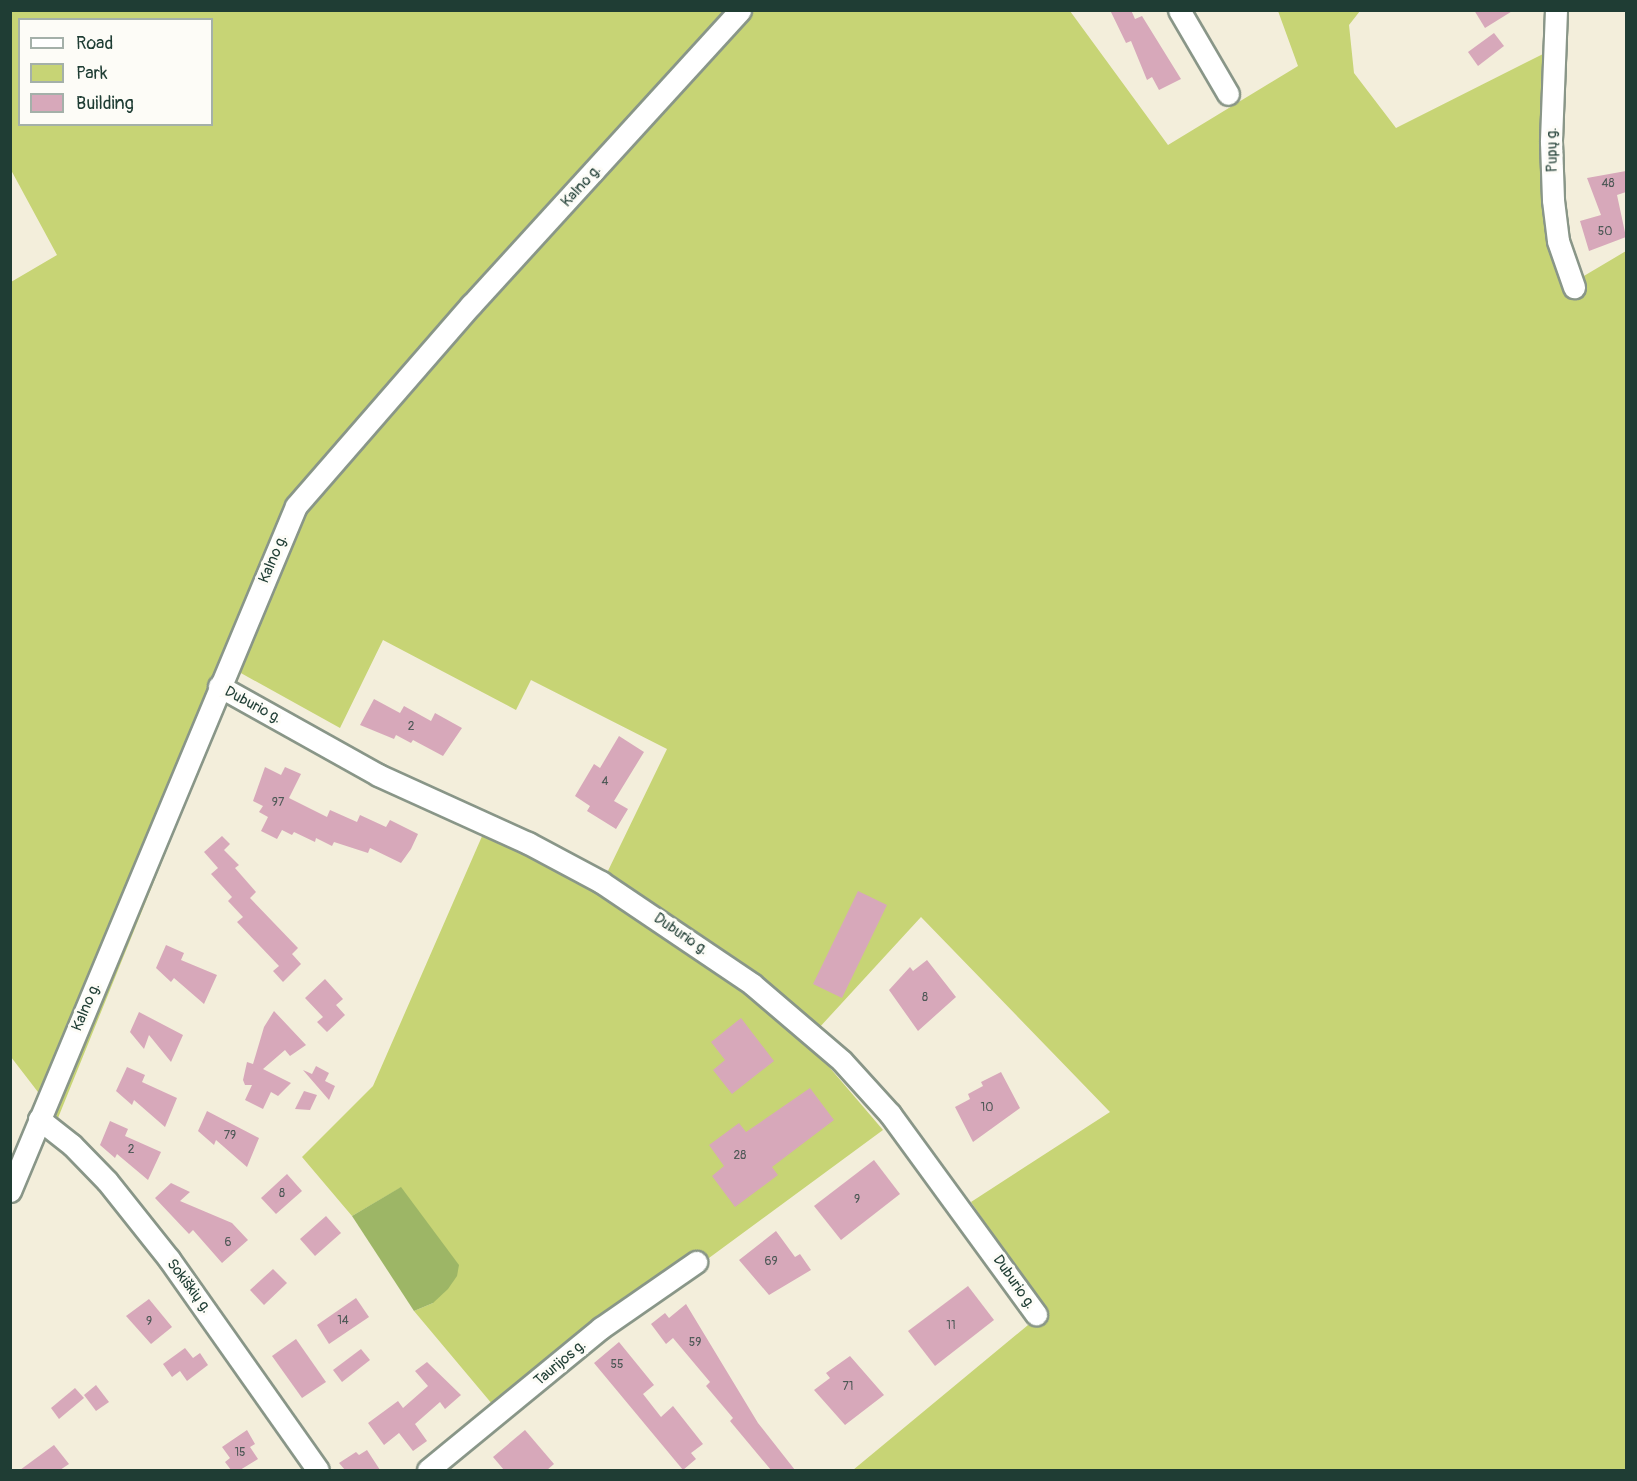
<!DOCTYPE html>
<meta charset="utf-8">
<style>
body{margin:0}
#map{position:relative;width:1637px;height:1481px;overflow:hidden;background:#f3eedb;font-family:Pangolin,sans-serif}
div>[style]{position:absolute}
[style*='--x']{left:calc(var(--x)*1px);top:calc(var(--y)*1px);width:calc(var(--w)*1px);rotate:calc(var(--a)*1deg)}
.green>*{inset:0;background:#c7d475}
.forest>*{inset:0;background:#9db666}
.building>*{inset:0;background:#d7a8ba}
.roads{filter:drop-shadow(2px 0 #899688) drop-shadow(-2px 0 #899688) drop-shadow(0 2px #899688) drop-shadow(0 -2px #899688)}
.minor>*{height:21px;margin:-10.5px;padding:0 10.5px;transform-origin:10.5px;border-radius:10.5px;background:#fff}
span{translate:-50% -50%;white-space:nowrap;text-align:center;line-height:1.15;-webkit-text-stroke:6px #fdfcf7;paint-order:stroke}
.number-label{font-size:12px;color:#4d5856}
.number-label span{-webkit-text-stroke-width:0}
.street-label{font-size:15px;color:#1f3d34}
.frame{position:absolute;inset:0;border:12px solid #1f3d34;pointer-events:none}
.legend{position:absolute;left:18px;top:18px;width:195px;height:108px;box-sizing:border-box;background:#fdfcf7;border:2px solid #a4b0a9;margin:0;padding:8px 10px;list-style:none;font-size:18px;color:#1f3d34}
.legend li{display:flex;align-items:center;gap:12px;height:30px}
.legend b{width:30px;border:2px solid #a4b0a9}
</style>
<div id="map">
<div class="green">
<i style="clip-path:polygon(evenodd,11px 11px,1070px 11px,1168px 145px,1298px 66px,1278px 11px,1360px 11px,1349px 25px,1354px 73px,1396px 128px,1543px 54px,1551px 226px,1567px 286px,1626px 251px,1626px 1470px,853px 1470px,1045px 1311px,971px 1202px,1110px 1112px,921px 917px,807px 1041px,883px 1130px,573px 1358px,503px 1417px,414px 1311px,433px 1303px,400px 1188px,352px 1216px,302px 1157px,373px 1086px,490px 818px,605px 877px,667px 749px,531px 680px,516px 710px,383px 640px,340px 728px,239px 672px,58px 1118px,11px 1057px,11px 282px,57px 255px,11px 170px,11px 11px,20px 20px,212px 20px,212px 124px,20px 124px,20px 20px)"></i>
</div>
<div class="forest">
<i style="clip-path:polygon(401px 1187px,459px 1265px,457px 1276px,448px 1289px,433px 1303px,414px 1311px,352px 1216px)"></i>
</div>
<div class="building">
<i style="clip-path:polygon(1110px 10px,1131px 10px,1135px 19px,1142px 16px,1181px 79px,1159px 90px,1152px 77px,1147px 80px,1131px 41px,1126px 43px)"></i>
<i style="clip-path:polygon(1474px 10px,1514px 10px,1485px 28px)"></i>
<i style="clip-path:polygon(1494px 33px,1504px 46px,1478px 66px,1468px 52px)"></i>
<i style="clip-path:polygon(1626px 171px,1626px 192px,1617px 195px,1626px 237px,1589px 251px,1580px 221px,1601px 215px,1587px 178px)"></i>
<i style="clip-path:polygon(374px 699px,400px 713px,404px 706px,431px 721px,435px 713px,462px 728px,443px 756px,413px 740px,411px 743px,396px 735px,394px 739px,360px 725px)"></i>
<i style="clip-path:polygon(619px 736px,644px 752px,614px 801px,628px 809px,616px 829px,587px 811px,590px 806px,575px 796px,594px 764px,600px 768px)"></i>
<i style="clip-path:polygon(265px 767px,281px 775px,285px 767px,301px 774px,289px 798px,327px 817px,330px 810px,357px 822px,360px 815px,386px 827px,390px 820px,418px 834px,411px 849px,401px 863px,370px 848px,368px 853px,334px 842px,332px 846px,316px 838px,315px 842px,294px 832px,292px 835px,282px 830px,277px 839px,261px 831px,268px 817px,259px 812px,263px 806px,253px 801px)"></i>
<i style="clip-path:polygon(222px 836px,230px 844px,224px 850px,239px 865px,235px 868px,256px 892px,250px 898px,298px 948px,292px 954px,301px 964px,283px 982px,273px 971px,279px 966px,237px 922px,243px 917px,228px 901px,232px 897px,211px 874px,218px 868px,204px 852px)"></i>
<i style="clip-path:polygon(858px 891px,887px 905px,842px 998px,813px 984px)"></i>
<i style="clip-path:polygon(166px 945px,184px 953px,181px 960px,217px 975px,204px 1004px,174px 978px,171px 982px,156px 968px)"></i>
<i style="clip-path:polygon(927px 960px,956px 997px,918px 1031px,889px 990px,910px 967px,913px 971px)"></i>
<i style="clip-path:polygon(325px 979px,343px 999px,336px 1005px,345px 1015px,327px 1032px,317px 1022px,323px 1017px,305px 998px)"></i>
<i style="clip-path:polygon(274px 1011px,306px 1045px,290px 1056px,285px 1050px,263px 1069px,291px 1083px,278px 1096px,271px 1092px,263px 1109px,245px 1100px,252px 1085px,245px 1085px,243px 1080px,247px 1062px,253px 1064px,264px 1027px)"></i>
<i style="clip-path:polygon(139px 1012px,183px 1035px,171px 1062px,149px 1035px,144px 1049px,130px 1032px)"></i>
<i style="clip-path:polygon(741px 1018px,774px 1061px,732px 1094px,713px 1070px,725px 1060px,711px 1042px)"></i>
<i style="clip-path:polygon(316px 1066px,329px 1073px,325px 1081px,335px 1086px,329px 1100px,303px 1070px,312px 1074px)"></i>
<i style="clip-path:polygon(127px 1067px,145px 1075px,142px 1082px,177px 1098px,165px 1127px,134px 1100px,132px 1105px,116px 1091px)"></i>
<i style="clip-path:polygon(1001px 1072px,1020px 1108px,973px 1142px,955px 1107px,970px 1099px,968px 1094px,983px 1086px,981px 1082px)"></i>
<i style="clip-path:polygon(810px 1088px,834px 1120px,772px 1167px,778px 1175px,735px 1207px,712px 1176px,724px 1166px,709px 1145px,739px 1123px,746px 1132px)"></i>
<i style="clip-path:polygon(304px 1091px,317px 1095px,310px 1110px,295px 1109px)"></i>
<i style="clip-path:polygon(207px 1111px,259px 1138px,247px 1167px,216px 1140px,214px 1145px,198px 1131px)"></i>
<i style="clip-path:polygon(110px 1121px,128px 1129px,125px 1136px,161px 1152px,148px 1180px,117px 1154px,115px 1158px,100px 1145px)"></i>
<i style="clip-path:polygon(874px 1160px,900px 1194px,841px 1240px,814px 1206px)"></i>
<i style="clip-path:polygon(287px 1174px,302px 1191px,276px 1214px,261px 1198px)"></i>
<i style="clip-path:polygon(171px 1183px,190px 1192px,180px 1201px,232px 1223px,248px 1240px,222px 1263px,193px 1230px,189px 1234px,155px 1198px)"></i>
<i style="clip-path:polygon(326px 1216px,341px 1233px,315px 1256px,300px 1239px)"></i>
<i style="clip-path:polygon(776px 1231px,795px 1257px,800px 1254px,811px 1270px,769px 1295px,739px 1260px)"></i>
<i style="clip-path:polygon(273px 1269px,287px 1283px,264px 1305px,250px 1290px)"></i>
<i style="clip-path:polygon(968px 1286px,994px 1320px,935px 1366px,908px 1331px)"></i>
<i style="clip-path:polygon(356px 1298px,369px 1317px,329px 1344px,317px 1325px)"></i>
<i style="clip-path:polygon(149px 1299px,172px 1327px,151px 1344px,126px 1316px)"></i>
<i style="clip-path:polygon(686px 1304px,758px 1423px,795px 1470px,771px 1470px,730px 1421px,733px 1418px,706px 1386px,710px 1382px,673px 1338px,666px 1344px,651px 1324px,665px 1313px,669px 1318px)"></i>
<i style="clip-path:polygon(296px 1339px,326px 1382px,302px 1398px,272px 1356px)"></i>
<i style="clip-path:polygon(619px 1342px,654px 1385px,643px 1394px,661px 1417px,673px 1406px,703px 1444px,691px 1453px,696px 1459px,683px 1470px,594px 1363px)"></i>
<i style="clip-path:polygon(185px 1348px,193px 1358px,200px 1353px,208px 1365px,187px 1381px,180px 1371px,172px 1377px,163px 1364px)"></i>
<i style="clip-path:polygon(361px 1349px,370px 1360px,342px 1382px,333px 1370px)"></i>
<i style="clip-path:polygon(850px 1356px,884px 1395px,845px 1425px,814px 1390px,830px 1378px,826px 1373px)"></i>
<i style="clip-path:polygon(427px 1362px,461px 1395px,445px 1409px,440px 1402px,415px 1424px,427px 1441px,413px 1451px,399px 1433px,384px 1445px,368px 1423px,398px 1401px,403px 1408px,428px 1386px,415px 1371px)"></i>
<i style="clip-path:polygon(96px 1385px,109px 1402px,96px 1411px,84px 1395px)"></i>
<i style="clip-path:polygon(75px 1388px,84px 1398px,59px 1419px,51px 1408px)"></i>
<i style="clip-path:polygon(247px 1430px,255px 1444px,250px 1447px,258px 1459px,240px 1470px,231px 1470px,225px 1462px,230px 1458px,222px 1447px)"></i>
<i style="clip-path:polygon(525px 1430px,554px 1464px,547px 1470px,504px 1470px,493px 1457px)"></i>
<i style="clip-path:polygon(54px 1445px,69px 1464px,60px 1470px,20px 1470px)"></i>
<i style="clip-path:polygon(367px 1450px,380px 1470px,345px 1470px,339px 1463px,356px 1452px,359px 1455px)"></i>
</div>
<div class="roads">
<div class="minor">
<i style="--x:1179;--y:10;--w:97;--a:59.7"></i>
<i style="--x:1556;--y:10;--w:132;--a:92.2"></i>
<i style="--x:1551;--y:142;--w:58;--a:88"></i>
<i style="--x:1553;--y:200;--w:41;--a:83"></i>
<i style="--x:1558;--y:241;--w:49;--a:70.8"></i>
<i style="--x:219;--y:686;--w:182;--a:29.2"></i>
<i style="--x:378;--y:775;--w:165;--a:24.4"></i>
<i style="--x:528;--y:843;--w:83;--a:28.1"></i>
<i style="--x:601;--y:882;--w:182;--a:34"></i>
<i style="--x:752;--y:984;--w:118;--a:40.5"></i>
<i style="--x:842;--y:1061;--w:72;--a:47.8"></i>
<i style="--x:890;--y:1114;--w:248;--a:53.9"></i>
<i style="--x:39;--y:1119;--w:42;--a:38.2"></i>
<i style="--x:72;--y:1145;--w:50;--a:45.8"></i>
<i style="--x:107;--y:1181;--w:100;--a:51.5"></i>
<i style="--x:169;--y:1259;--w:258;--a:54.8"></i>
<i style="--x:10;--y:1191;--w:742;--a:-67.34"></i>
<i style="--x:296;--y:506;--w:267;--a:-49"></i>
<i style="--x:471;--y:305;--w:399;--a:-47.6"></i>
<i style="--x:428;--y:1470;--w:224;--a:-39.4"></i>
<i style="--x:601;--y:1328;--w:116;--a:-34.8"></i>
</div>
</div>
<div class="number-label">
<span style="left:1608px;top:184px">48</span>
<span style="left:1605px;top:232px">50</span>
<span style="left:411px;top:727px">2</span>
<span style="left:605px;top:782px">4</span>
<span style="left:278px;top:803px">97</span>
<span style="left:925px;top:998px">8</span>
<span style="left:987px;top:1108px">10</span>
<span style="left:230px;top:1136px">79</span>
<span style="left:131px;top:1150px">2</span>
<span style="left:740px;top:1156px">28</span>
<span style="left:282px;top:1194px">8</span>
<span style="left:857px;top:1200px">9</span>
<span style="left:228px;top:1243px">6</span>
<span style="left:771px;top:1262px">69</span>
<span style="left:343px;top:1321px">14</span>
<span style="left:149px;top:1322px">9</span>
<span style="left:951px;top:1326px">11</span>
<span style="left:695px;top:1343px">59</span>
<span style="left:617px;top:1365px">55</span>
<span style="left:848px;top:1387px">71</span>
<span style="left:240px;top:1453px">15</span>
</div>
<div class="street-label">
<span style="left:1552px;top:150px;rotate:-91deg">Pupų g.</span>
<span style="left:581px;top:186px;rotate:-48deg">Kalno g.</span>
<span style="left:273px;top:559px;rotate:-67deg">Kalno g.</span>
<span style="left:253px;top:705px;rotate:28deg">Duburio g.</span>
<span style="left:681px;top:934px;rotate:34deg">Duburio g.</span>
<span style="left:86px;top:1007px;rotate:-67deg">Kalno g.</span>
<span style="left:1014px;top:1282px;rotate:55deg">Duburio g.</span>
<span style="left:189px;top:1286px;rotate:53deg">Sokiškių g.</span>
<span style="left:560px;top:1363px;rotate:-40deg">Taurijos g.</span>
</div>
<div class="frame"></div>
<ul class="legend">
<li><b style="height:8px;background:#fff"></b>Road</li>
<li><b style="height:16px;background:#c7d475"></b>Park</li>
<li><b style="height:16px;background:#d7a8ba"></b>Building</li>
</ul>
</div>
